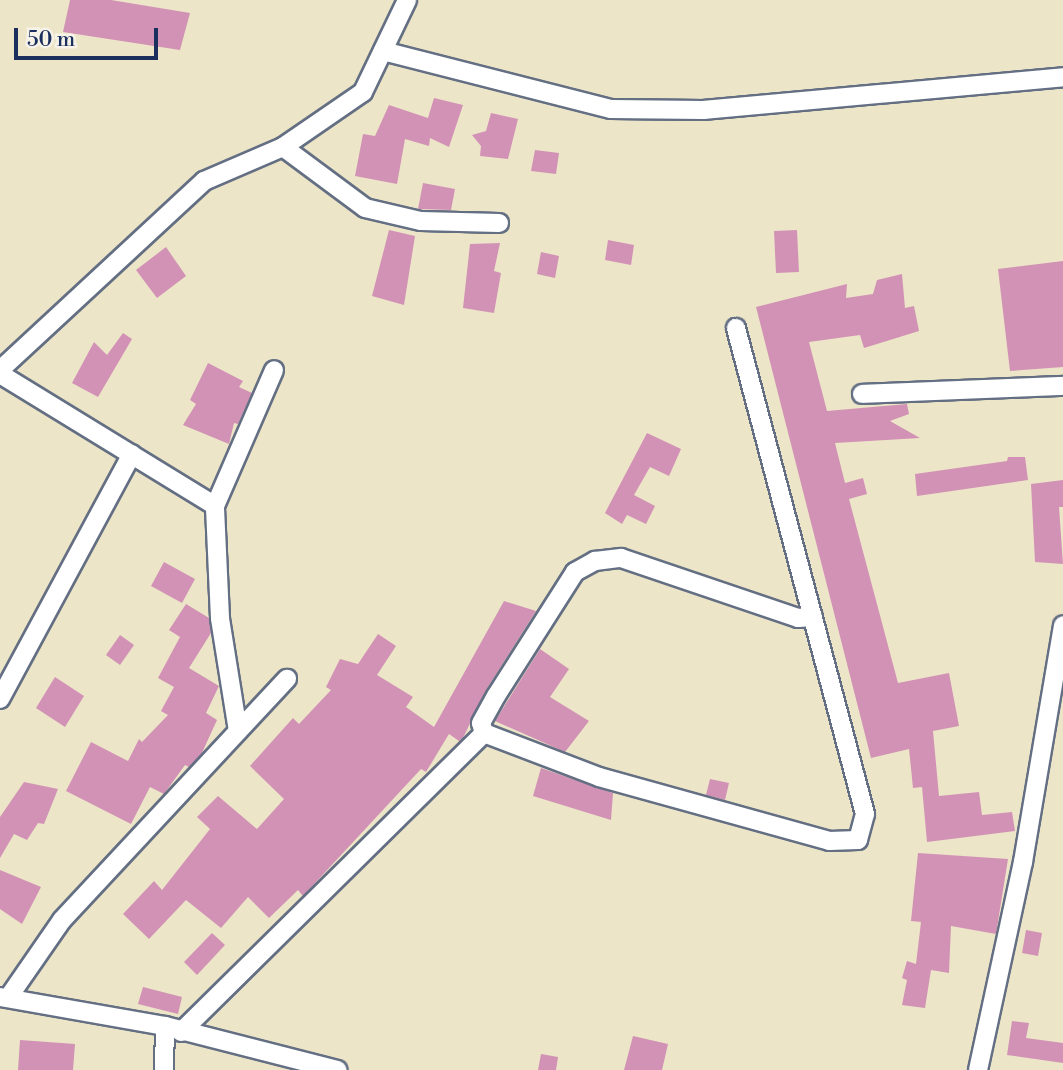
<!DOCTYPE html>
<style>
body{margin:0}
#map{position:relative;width:1063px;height:1070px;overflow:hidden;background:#ece5c8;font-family:"Libre Bodoni",serif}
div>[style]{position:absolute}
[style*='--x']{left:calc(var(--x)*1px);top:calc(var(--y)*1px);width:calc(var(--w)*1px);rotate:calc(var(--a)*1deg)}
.building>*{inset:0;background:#d292b5}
.roads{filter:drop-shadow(2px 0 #646f83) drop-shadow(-2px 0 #646f83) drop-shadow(0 2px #646f83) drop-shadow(0 -2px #646f83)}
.street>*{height:18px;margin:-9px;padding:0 9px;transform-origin:9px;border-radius:9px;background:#fff}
span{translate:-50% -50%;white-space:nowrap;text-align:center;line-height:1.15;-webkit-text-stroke:7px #f7f3e8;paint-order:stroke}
.scale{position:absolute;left:14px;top:28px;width:144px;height:32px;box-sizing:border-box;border:4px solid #1b2f5e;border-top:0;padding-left:9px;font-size:21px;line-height:24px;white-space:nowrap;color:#1b2f5e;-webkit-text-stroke:5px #f7f3e8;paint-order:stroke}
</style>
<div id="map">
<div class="building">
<i style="clip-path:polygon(70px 0,111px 0,190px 13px,180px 50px,63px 32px)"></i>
<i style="clip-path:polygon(434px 98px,463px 105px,449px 147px,430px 138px,429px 146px,405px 139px,397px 184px,355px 176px,363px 134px,375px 136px,389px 105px,428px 118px)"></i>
<i style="clip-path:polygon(491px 113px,518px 119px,508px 159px,480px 156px,481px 146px,472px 135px,486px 131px)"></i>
<i style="clip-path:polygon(535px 150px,559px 153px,556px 174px,531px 171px)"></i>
<i style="clip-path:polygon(423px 183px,455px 189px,451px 210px,418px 209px)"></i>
<i style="clip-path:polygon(389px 230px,415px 236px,404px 305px,372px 296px)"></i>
<i style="clip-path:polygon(797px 230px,799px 272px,776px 273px,774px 231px)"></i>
<i style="clip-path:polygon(608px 240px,634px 245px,631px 265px,605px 260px)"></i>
<i style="clip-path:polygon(500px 243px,494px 271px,501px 273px,494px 313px,463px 308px,470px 244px)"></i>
<i style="clip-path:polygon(166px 247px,186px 276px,157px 298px,136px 270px)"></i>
<i style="clip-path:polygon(541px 252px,559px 256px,555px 278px,537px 274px)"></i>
<i style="clip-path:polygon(1063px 261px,1063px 367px,1010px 371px,998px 269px)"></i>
<i style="clip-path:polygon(902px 274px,905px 308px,914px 306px,919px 331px,864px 348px,860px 335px,809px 342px,827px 411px,907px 404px,909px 414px,890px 421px,920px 438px,835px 443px,845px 483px,863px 478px,867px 494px,849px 499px,898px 683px,949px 673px,959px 726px,933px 731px,939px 796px,979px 792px,982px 815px,1012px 812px,1015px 831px,927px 842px,922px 787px,913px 788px,909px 749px,871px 758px,756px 307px,847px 284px,846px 298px,873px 294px,877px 280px)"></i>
<i style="clip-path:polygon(123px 333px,132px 339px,98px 397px,72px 383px,94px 342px,107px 355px)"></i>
<i style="clip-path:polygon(208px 363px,243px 381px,239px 387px,252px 393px,238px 424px,234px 423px,229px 444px,183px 425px,196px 404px,190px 400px)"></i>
<i style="clip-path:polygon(647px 433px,681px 449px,669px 476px,650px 467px,634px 495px,655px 506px,646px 524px,627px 515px,622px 524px,605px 513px)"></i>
<i style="clip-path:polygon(1008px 457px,1025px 457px,1028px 480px,917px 496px,915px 474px,1007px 461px)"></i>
<i style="clip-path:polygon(1063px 480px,1063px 507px,1059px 507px,1063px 564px,1035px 562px,1031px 484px)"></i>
<i style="clip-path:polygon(164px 562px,195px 579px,182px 603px,151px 586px)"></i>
<i style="clip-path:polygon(504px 601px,536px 611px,486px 690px,463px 738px,459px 741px,449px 734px,426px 772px,421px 769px,303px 896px,298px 890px,269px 918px,248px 897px,221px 928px,186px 900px,149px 939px,123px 914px,154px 881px,162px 890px,210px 829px,197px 817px,218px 796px,257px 829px,284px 799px,250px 766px,293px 718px,299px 724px,331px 690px,326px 687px,340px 659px,358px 664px,378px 634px,396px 646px,377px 675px,413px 697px,406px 707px,434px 727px)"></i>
<i style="clip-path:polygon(186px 604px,209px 618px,211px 633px,189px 668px,219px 686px,206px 713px,217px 720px,201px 755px,189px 767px,185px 765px,164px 794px,150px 787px,131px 824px,66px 791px,91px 742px,128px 761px,139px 739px,142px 742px,168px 715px,161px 711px,174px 687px,158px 678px,180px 637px,169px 630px)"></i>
<i style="clip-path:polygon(120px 635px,134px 645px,120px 665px,106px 655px)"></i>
<i style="clip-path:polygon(540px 649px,569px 669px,550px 697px,589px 721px,565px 752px,495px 721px)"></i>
<i style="clip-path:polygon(55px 677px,84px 696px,65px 727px,36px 708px)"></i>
<i style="clip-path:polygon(541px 768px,613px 793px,611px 820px,533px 796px)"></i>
<i style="clip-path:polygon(710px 779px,729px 783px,725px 800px,706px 795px)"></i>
<i style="clip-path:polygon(24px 782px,58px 789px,44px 824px,38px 823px,27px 840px,14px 834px,0 858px,0 817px)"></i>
<i style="clip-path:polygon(918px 853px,1008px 859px,996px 934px,951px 926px,949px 973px,931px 970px,925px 1008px,902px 1005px,907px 980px,902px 978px,907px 961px,916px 964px,921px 922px,911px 921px)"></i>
<i style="clip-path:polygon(0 870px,41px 887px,22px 924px,0 909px)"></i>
<i style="clip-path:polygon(1026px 930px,1042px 933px,1038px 956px,1022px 953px)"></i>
<i style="clip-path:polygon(212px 933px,225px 945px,197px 975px,184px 962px)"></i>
<i style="clip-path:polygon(143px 987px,182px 997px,178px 1014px,138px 1004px)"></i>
<i style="clip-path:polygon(1012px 1021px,1029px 1023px,1026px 1038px,1063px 1043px,1063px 1063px,1007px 1055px)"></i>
<i style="clip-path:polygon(633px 1036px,668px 1044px,662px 1070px,624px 1070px)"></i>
<i style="clip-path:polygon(20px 1040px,75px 1044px,73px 1070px,18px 1070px)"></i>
<i style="clip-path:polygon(541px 1054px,558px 1057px,556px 1070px,538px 1070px)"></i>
</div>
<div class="roads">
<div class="street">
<i style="--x:383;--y:51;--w:235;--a:14.3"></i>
<i style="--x:611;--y:109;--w:92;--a:0.6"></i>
<i style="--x:703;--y:110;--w:362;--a:-5.2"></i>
<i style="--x:283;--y:147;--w:102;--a:36.6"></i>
<i style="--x:365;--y:208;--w:57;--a:13.1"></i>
<i style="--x:421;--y:221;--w:78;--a:1.5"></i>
<i style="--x:0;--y:370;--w:278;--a:-42.8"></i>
<i style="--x:204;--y:181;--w:86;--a:-23.3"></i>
<i style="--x:283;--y:147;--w:97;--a:-34.5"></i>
<i style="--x:363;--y:92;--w:102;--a:-64.4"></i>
<i style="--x:0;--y:374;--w:252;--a:31.5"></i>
<i style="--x:862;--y:394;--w:201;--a:-2.3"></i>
<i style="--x:0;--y:699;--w:278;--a:-61.7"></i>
<i style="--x:238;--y:731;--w:114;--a:-99.1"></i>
<i style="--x:220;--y:618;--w:112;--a:-92.6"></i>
<i style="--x:215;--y:506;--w:148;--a:-66.5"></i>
<i style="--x:484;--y:733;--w:123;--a:20.9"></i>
<i style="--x:599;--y:777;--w:239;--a:15.5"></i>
<i style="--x:829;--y:841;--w:29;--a:-2"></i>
<i style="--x:858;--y:840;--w:27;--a:-75"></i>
<i style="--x:865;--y:814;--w:503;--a:-104.87"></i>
<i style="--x:484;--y:733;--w:10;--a:-107"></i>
<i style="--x:481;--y:723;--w:31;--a:-61"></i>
<i style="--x:496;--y:696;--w:147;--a:-57.5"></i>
<i style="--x:575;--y:572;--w:23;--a:-29"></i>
<i style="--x:595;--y:561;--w:26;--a:-7"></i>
<i style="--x:621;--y:558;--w:187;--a:18.7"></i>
<i style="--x:798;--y:618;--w:15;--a:-4"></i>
<i style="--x:0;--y:997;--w:168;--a:10"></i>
<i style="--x:165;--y:1026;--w:178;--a:14.3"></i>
<i style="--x:8;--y:998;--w:95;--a:-55.3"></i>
<i style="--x:62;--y:920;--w:330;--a:-47"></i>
<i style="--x:181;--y:1032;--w:426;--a:-44.6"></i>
<i style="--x:164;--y:1070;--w:44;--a:-88.7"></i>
<i style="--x:978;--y:1070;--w:213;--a:-77.8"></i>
<i style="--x:1023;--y:862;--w:240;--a:-80.4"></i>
</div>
</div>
<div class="scale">50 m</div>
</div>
